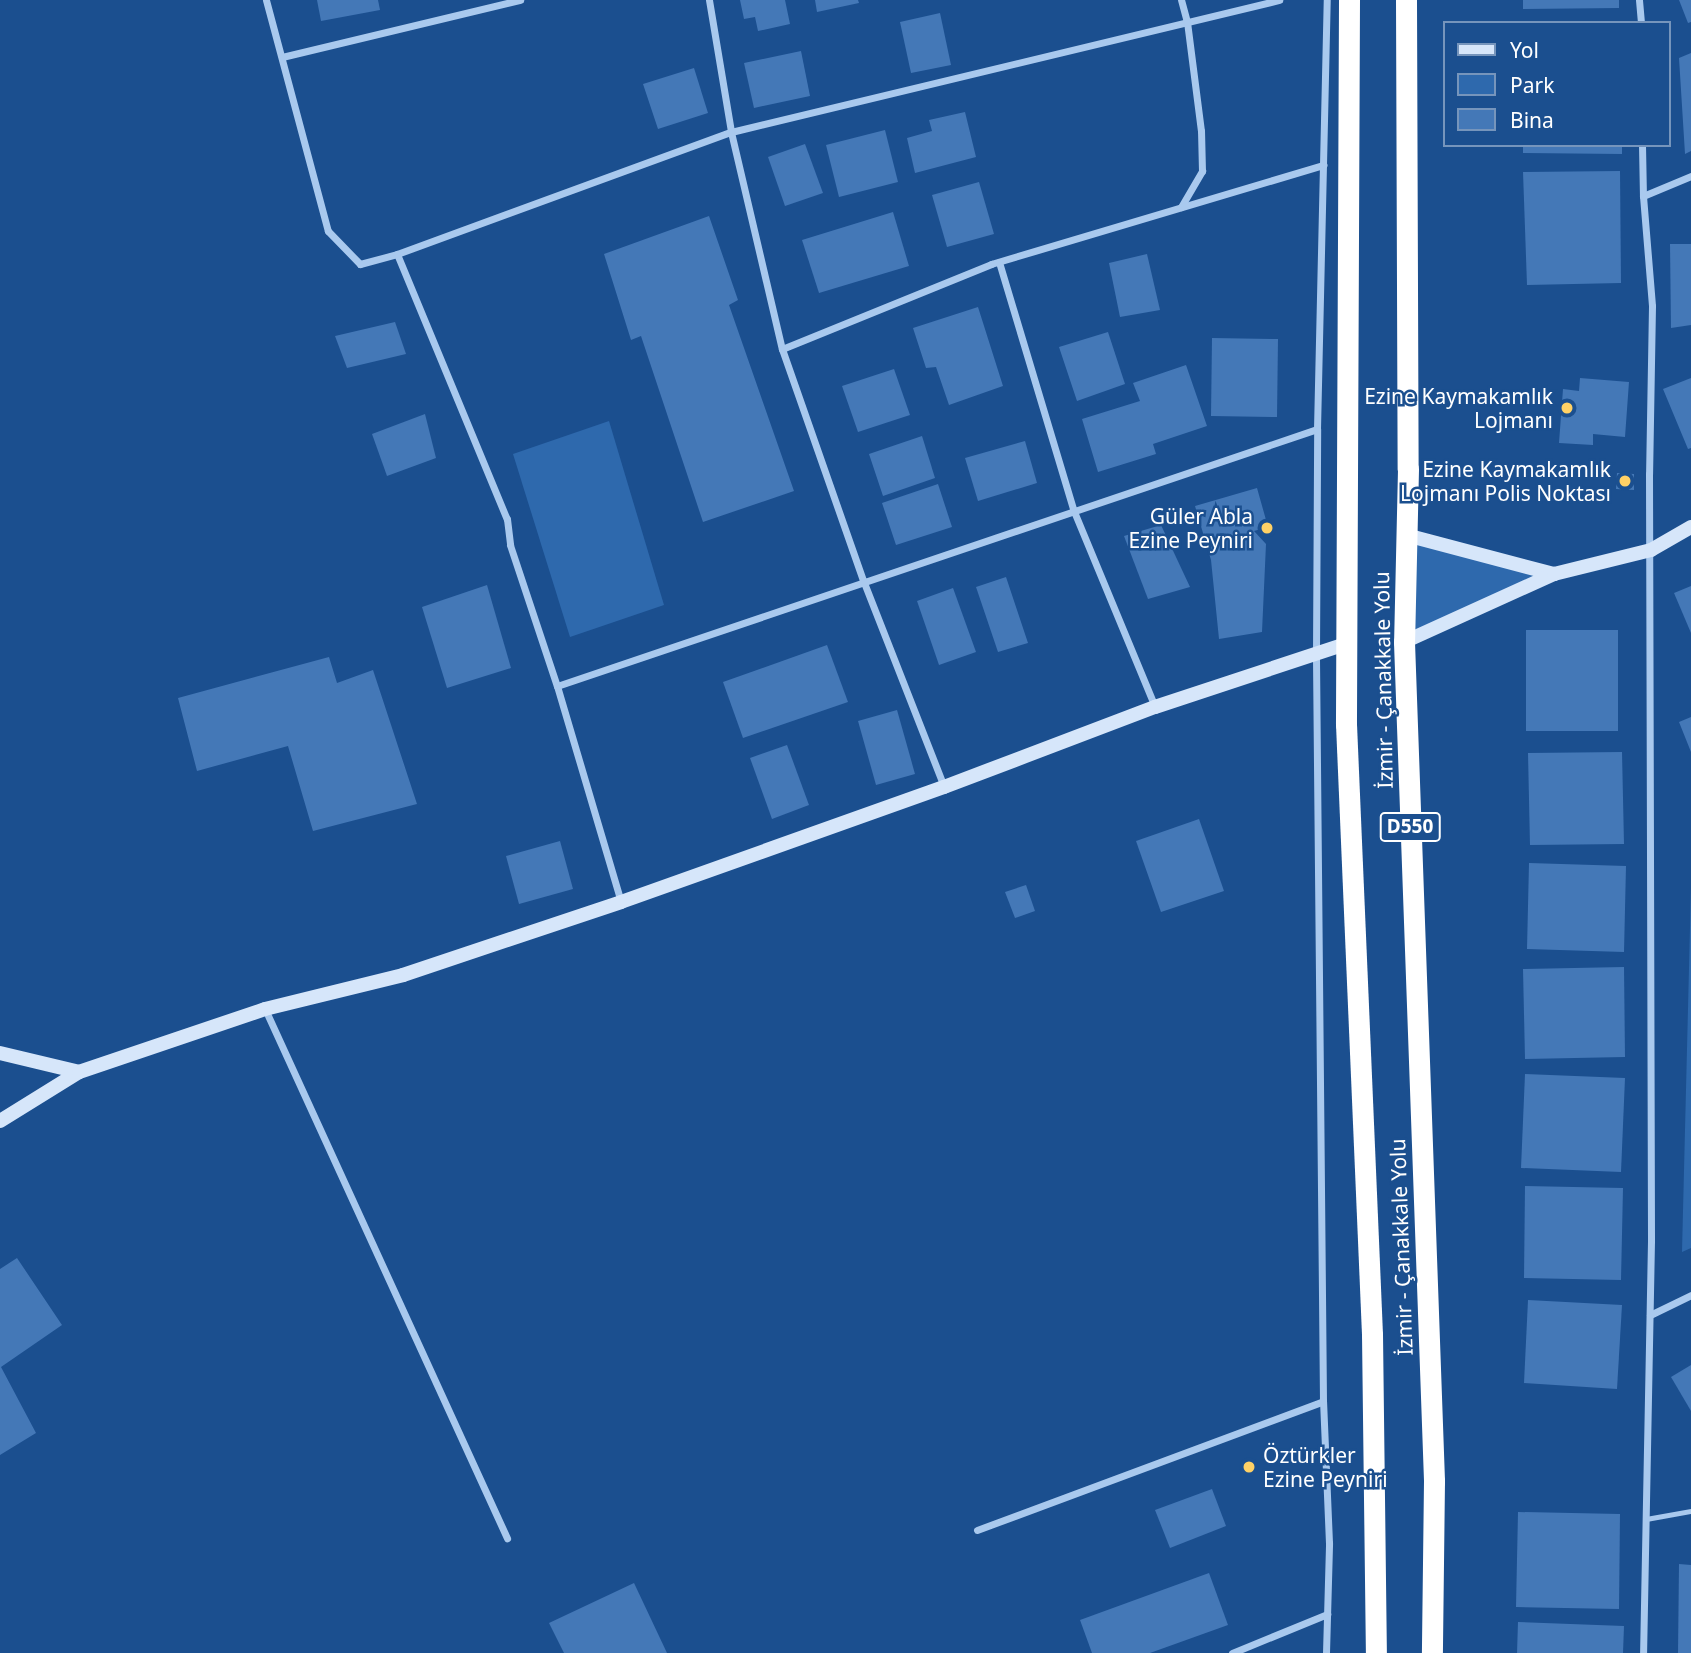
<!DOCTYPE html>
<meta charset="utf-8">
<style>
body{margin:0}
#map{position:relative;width:1691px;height:1653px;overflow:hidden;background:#1b4f8f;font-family:"Noto Sans",sans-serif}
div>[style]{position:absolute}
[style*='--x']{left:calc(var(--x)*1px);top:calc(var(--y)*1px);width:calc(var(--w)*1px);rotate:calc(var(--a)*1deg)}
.green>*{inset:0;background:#2e69ad}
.building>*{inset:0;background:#4478b7}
.lane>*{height:5px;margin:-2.5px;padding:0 2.5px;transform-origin:2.5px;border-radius:2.5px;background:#a9c9ee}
.street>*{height:7px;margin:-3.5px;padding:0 3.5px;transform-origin:3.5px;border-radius:3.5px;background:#a9c9ee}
.secondary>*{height:14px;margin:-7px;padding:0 7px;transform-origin:7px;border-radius:7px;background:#d6e6fa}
.highway>*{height:21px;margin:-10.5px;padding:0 10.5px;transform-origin:10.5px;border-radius:10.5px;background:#fff}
.dots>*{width:19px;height:19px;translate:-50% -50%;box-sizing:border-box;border:4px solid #1b4f8f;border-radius:50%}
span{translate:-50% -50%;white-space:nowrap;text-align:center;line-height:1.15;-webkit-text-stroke:5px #1b4f8f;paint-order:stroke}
.shield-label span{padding:2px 5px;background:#1b4f8f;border:2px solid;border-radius:5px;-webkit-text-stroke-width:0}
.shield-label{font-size:19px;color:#fff;font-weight:700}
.poi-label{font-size:21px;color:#fff}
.right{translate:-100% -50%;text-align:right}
.left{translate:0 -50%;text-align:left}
.street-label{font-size:21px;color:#fff}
.legend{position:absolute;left:1443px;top:21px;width:228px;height:126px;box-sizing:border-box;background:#1b4f8f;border:2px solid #7695bc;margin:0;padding:9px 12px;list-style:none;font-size:21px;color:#fff}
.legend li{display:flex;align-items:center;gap:14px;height:35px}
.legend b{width:35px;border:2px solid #7695bc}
</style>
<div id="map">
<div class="green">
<i style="clip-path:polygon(609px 421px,664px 605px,570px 637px,513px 454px)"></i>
<i style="clip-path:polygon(1406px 535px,1554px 574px,1404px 642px)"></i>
<i style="clip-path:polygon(1691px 887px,1691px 1248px,1682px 1252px)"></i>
</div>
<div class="building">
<i style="clip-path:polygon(317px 0,378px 0,380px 10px,321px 21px)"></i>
<i style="clip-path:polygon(740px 0,785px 0,790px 24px,758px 31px,755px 17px,744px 19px)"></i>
<i style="clip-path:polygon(815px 0,858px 0,859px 3px,817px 12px)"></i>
<i style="clip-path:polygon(1523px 0,1619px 0,1619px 8px,1523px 9px)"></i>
<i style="clip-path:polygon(1679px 0,1691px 0,1691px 22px,1688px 23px)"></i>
<i style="clip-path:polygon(940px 13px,951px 65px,911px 73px,900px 22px)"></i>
<i style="clip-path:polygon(801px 51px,810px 96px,754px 108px,744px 63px)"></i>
<i style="clip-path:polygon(1691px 53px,1691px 151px,1685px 154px,1679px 58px)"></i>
<i style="clip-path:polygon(694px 68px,708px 113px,658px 129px,643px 84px)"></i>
<i style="clip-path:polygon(965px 112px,976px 157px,915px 173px,907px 138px,932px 131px,929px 120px)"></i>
<i style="clip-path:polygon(885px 130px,898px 182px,839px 197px,826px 145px)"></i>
<i style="clip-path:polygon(805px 144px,823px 193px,785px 206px,768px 157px)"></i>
<i style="clip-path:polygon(1523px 145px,1622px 145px,1622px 154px,1523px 153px)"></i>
<i style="clip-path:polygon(1620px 171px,1621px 283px,1527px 285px,1523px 172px)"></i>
<i style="clip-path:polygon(979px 182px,994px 234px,947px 247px,932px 195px)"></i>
<i style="clip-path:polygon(893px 212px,909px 266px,819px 293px,802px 240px)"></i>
<i style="clip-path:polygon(709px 216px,738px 300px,729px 305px,794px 491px,703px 522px,641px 336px,631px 340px,604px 254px)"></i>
<i style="clip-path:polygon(1670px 244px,1691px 244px,1691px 325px,1671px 328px)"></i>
<i style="clip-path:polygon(1147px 254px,1160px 310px,1120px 317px,1109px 263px)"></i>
<i style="clip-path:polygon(978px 307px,1003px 386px,949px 405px,936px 367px,926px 368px,913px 328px)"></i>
<i style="clip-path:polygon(395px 322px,406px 354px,347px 368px,335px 336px)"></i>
<i style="clip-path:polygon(1108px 332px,1125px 384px,1077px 401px,1059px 347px)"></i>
<i style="clip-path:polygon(1212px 338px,1278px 339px,1277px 417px,1211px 416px)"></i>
<i style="clip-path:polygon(1186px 365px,1207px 426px,1153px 444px,1156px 454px,1098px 472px,1082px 419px,1140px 401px,1133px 383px)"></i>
<i style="clip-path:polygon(894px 369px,910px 415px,858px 432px,842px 386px)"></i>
<i style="clip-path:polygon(1580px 378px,1629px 382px,1625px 437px,1593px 434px,1593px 445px,1559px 443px,1563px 389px,1579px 391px)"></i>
<i style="clip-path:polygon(1691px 378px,1691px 448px,1688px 449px,1663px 389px)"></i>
<i style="clip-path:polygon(425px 414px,436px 458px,387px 476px,372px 434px)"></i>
<i style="clip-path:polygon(922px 436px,935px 478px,883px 496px,869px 454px)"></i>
<i style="clip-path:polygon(1025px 441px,1037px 483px,978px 501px,965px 458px)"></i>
<i style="clip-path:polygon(1617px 473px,1634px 474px,1634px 490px,1616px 489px)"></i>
<i style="clip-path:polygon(938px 484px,952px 527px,896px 545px,882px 503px)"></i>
<i style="clip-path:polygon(1257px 488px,1268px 527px,1254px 531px,1266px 544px,1262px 632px,1219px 639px,1211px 560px,1195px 506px)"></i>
<i style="clip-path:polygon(1161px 525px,1190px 587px,1148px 599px,1124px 536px)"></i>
<i style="clip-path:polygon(1006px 577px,1028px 643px,998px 652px,976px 587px)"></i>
<i style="clip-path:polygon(487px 585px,511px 668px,447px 688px,422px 607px)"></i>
<i style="clip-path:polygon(1691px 586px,1691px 633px,1674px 593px)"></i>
<i style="clip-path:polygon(953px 588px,976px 652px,939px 665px,917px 601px)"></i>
<i style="clip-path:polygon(1526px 630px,1618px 630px,1618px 731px,1526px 731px)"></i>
<i style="clip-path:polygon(827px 645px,848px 702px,743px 738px,723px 682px)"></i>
<i style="clip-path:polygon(329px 657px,337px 683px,373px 670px,417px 804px,313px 831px,288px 746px,197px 771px,178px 698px)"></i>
<i style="clip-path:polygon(897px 710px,915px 774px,876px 785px,858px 721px)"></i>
<i style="clip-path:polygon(1691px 717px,1691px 752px,1679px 722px)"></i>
<i style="clip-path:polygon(787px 745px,809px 805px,772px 819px,750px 758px)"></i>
<i style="clip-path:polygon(1622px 752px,1624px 844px,1530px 845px,1528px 753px)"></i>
<i style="clip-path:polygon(1199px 819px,1224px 891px,1161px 912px,1136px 841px)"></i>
<i style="clip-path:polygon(560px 841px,573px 889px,519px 904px,506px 856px)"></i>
<i style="clip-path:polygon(1529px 863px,1626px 866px,1624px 952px,1527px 949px)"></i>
<i style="clip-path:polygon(1026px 885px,1035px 911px,1015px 918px,1005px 892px)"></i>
<i style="clip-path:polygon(1624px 967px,1625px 1057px,1525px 1059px,1523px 969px)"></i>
<i style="clip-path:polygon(1525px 1074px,1625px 1078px,1621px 1172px,1521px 1168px)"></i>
<i style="clip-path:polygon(1525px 1186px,1623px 1188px,1621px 1280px,1524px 1278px)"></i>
<i style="clip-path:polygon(17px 1258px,62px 1325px,1px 1367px,36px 1433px,0 1455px,0 1269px)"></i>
<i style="clip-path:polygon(1528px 1300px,1622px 1305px,1617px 1389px,1524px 1383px)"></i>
<i style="clip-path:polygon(1691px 1365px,1691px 1411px,1671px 1377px)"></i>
<i style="clip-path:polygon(1212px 1489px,1226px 1526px,1170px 1548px,1155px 1510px)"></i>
<i style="clip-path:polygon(1518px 1512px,1620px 1514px,1619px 1609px,1516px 1607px)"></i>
<i style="clip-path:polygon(1679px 1564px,1691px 1565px,1691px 1653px,1678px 1653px)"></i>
<i style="clip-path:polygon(1209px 1573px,1228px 1625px,1150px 1653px,1092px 1653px,1080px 1620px)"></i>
<i style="clip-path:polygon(634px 1583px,667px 1653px,564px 1653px,549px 1623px)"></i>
<i style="clip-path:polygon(1518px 1622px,1624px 1626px,1623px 1653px,1517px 1653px)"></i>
</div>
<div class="lane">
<i style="--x:1646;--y:1519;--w:46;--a:-10.1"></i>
</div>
<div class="street">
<i style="--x:266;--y:0;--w:239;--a:75"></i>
<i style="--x:328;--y:231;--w:46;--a:45.9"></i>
<i style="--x:360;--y:264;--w:38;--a:-15"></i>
<i style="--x:397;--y:254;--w:356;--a:-20.1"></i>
<i style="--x:731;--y:132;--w:564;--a:-13.54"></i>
<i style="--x:709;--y:0;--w:134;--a:80.5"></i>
<i style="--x:731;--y:132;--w:223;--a:76.8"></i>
<i style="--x:782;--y:349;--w:245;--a:70.7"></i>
<i style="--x:863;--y:580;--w:222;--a:68.6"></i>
<i style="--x:1639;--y:0;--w:23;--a:85"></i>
<i style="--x:282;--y:57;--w:245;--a:-13.5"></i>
<i style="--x:1642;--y:145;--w:51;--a:88.9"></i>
<i style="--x:1643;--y:196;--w:110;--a:85.3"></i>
<i style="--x:1652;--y:306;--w:168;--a:91"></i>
<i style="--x:1649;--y:474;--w:767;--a:89.85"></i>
<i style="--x:1651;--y:1241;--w:412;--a:91.1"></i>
<i style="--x:1643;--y:196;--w:52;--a:-22.6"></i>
<i style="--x:1181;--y:207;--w:42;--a:-59.7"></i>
<i style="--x:1202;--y:171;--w:40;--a:-91.4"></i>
<i style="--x:1201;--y:131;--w:110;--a:-97.3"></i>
<i style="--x:1187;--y:22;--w:23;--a:-105"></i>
<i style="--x:397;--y:254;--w:287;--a:67.5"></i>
<i style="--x:507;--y:519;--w:26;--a:83"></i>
<i style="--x:510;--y:545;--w:149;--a:71.6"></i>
<i style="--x:999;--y:262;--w:258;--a:73.3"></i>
<i style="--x:1073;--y:509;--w:214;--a:67.5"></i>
<i style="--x:782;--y:349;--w:226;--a:-22.1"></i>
<i style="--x:991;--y:264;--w:347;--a:-16.6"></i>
<i style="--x:621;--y:902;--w:225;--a:-106.5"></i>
<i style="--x:557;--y:686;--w:802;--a:-18.68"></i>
<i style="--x:265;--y:1009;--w:582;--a:65.42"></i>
<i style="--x:1650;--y:1315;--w:46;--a:-26"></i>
<i style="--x:977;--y:1530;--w:369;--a:-20.4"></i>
<i style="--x:1232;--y:1653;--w:103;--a:-22.3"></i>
<i style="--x:1326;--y:1653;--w:110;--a:-88.4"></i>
<i style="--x:1329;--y:1543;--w:142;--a:-92.4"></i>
<i style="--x:1323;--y:1401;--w:746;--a:-90.54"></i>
<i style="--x:1316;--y:655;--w:226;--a:-89.7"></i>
<i style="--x:1317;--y:429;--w:429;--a:-88.7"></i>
</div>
<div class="secondary">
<i style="--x:1406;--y:535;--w:153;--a:14.8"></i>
<i style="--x:1404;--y:642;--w:165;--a:-24.4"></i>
<i style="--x:1554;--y:574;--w:100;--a:-13.9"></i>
<i style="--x:1651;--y:550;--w:46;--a:-29.9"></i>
<i style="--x:0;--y:1053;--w:81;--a:13.5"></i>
<i style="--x:0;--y:1121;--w:93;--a:-31.8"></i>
<i style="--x:79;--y:1072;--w:196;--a:-18.7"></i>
<i style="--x:265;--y:1009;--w:142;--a:-13.8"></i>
<i style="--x:403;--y:975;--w:230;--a:-18.5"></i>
<i style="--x:621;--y:902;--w:343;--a:-19.6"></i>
<i style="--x:944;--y:787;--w:226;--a:-20.8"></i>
<i style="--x:1155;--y:707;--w:201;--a:-18.3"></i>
</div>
<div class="highway">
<i style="--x:1349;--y:0;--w:724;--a:90.24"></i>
<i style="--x:1346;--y:724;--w:611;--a:87.56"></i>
<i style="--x:1372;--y:1334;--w:319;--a:89.3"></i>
<i style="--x:1406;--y:0;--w:469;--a:89.8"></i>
<i style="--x:1408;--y:469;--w:173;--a:91.3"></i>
<i style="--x:1404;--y:642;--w:840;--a:87.95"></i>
<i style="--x:1434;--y:1481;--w:172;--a:90.7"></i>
</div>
<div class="dots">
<i style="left:1567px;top:408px;background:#ffd166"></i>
<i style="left:1625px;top:481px;background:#ffd166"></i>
<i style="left:1267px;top:528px;background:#ffd166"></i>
<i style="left:1249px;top:1467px;background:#ffd166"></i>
</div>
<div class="shield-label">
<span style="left:1410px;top:827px">D550</span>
</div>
<div class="poi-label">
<span class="right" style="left:1553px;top:408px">Ezine Kaymakamlık<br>Lojmanı</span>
<span class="right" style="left:1611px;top:481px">Ezine Kaymakamlık<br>Lojmanı Polis Noktası</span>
<span class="right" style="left:1253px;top:528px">Güler Abla<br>Ezine Peyniri</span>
<span class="left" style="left:1263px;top:1467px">Öztürkler<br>Ezine Peyniri</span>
</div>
<div class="street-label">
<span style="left:1383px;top:680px;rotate:-91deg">İzmir - Çanakkale Yolu</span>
<span style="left:1401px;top:1247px;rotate:-92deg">İzmir - Çanakkale Yolu</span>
</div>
<ul class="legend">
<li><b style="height:9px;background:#d6e6fa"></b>Yol</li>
<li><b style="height:19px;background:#2e69ad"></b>Park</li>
<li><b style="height:19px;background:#4478b7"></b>Bina</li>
</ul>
</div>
